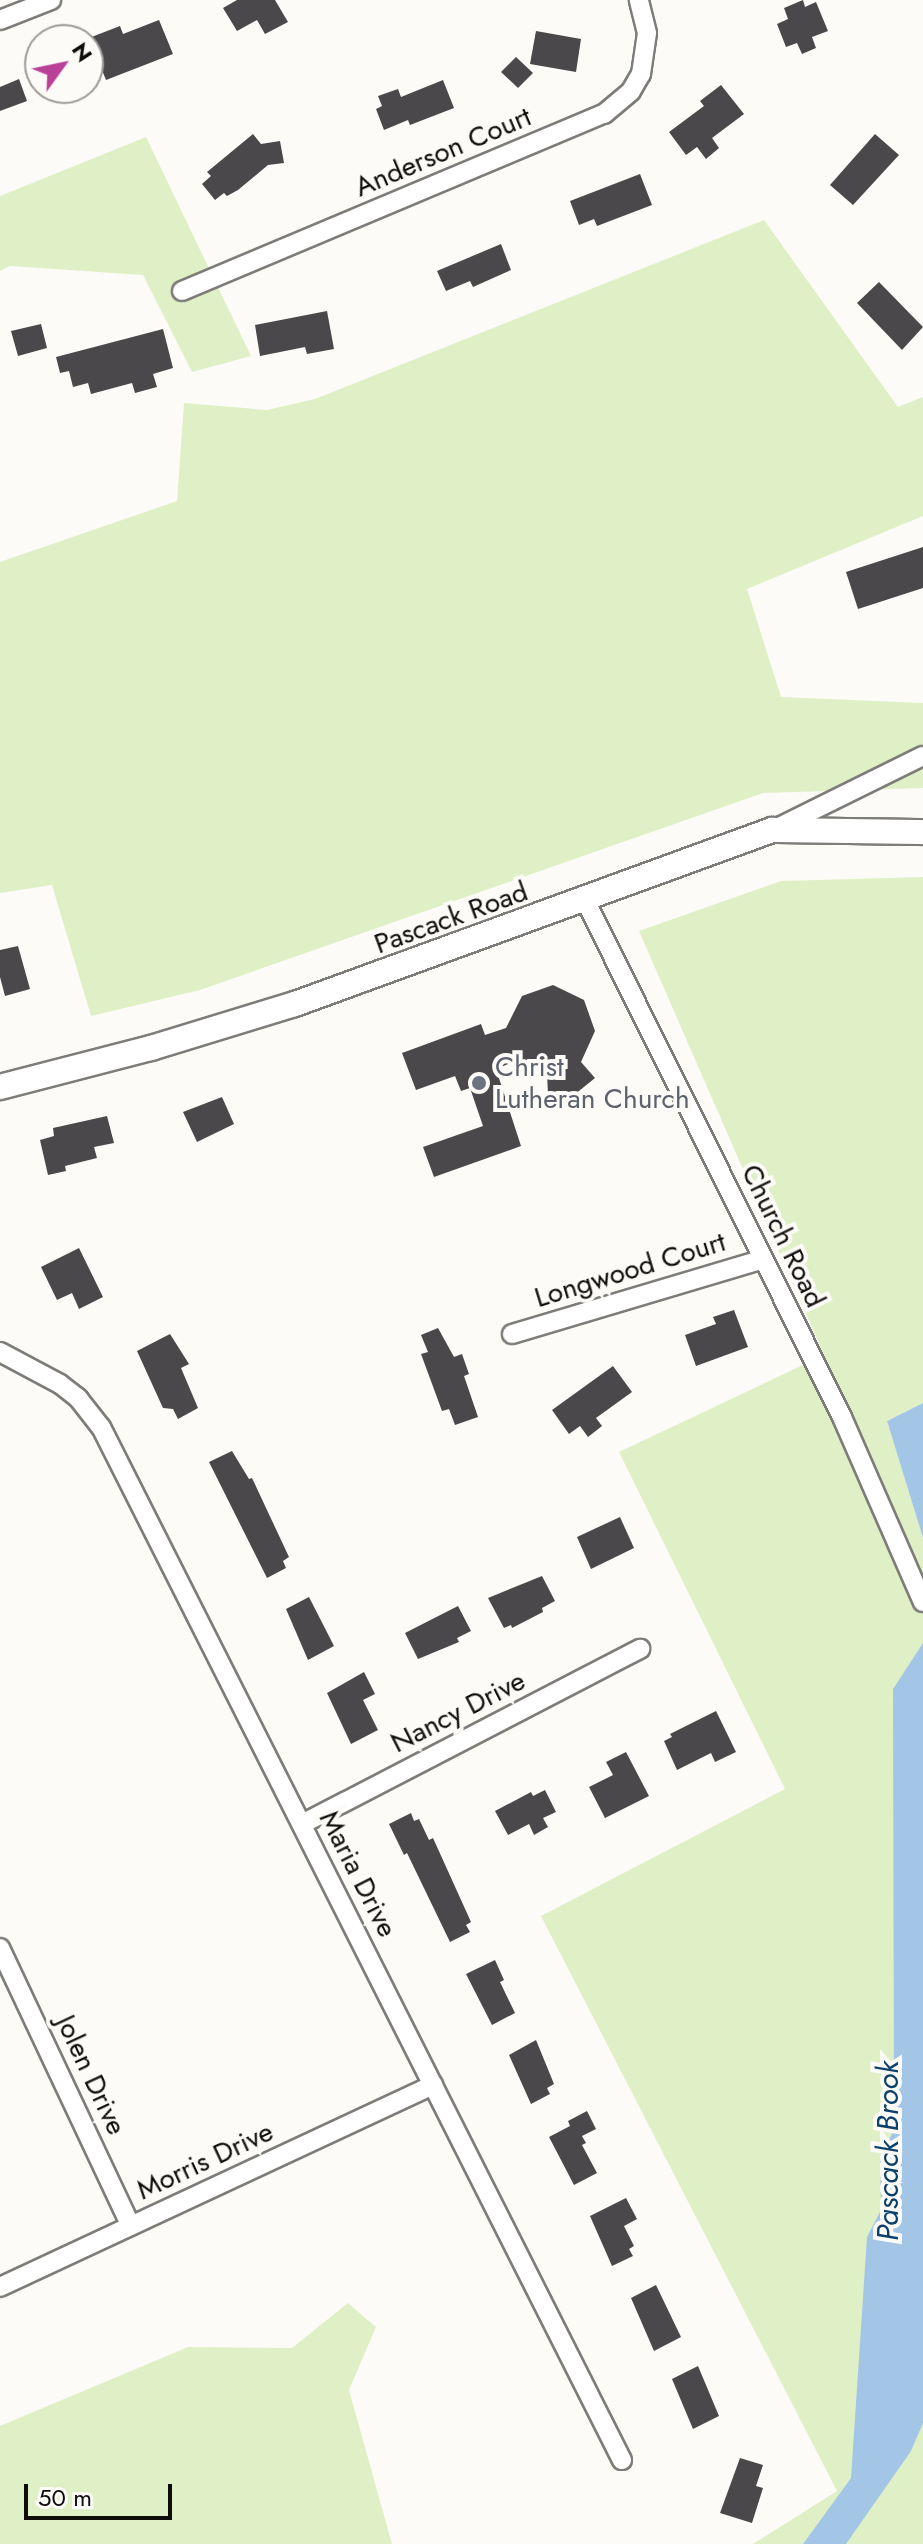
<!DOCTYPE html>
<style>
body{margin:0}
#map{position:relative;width:923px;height:2544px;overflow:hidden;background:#fdfbf7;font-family:Jost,sans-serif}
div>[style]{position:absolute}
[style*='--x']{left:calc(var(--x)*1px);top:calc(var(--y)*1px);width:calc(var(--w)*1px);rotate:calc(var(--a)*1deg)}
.green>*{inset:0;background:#dff0c6}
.water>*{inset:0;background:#a4c6e6}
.building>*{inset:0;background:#4a484a}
.roads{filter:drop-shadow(2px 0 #7e7c79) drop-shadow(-2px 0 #7e7c79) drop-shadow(0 2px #7e7c79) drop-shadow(0 -2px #7e7c79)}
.minor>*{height:18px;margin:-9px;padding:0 9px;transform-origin:9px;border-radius:9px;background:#fff}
.tertiary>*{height:24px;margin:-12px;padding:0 12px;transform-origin:12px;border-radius:12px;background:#fff}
.dots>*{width:22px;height:22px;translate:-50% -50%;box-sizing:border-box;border:4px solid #fdfbf7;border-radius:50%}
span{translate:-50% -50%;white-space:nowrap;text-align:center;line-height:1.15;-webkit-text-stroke:8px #fdfbf7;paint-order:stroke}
.street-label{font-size:28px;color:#0e0d0c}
.worship-label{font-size:28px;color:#5b616d}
.left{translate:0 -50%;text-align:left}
.water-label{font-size:30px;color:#0b416a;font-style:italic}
.north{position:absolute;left:24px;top:24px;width:80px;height:80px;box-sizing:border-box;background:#fdfbf7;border:2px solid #9d9c99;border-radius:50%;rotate:57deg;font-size:22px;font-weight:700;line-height:32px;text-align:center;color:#0e0d0c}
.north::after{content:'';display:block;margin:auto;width:28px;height:36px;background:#b94298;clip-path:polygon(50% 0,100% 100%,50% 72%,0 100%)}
.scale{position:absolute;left:24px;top:2484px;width:148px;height:36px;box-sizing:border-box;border:4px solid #0e0d0c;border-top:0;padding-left:10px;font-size:24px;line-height:28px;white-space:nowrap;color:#0e0d0c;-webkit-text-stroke:6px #fdfbf7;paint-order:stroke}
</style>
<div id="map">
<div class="green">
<i style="clip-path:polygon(146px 137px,251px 356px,192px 372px,143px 275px,10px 266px,0 271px,0 196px)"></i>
<i style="clip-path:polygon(764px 220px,898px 407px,923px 397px,923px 516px,747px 589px,781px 697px,923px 703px,923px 788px,763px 793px,200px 990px,91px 1016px,52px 885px,0 893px,0 562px,177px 501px,184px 403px,267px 410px,315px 399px)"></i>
<i style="clip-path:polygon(923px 877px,923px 1403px,887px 1421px,923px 1538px,923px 2544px,753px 2544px,837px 2491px,541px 1916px,785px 1789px,619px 1452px,824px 1355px,639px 931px,781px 881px)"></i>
<i style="clip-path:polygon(348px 2303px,376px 2327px,349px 2390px,392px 2544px,0 2544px,0 2426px,188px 2347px,292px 2348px)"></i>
</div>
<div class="water">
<i style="clip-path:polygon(923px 1403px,923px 1538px,887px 1421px)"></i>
<i style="clip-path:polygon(923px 1643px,923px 2423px,911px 2451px,846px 2544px,803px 2544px,851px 2478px,867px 2237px,881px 2210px,880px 2157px,894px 2130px,893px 1689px)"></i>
</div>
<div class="building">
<i style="clip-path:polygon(237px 0,275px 0,288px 22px,265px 34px,257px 20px,237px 31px,223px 8px)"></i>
<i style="clip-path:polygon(803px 0,805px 7px,816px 2px,828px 31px,812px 37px,816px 48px,802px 54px,797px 43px,786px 47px,777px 24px,788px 19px,784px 8px)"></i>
<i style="clip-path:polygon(159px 20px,173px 54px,106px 80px,89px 38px,120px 26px,123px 34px)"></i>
<i style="clip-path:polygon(536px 31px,581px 39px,576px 72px,530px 64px)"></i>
<i style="clip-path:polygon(516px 57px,533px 73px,518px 88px,501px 72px)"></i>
<i style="clip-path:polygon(19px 79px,27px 101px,0 111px,0 87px)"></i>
<i style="clip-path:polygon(443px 80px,454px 108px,410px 125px,408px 120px,384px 130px,376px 109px,382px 106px,378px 96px,398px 89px,401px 97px)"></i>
<i style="clip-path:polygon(721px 85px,744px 114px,712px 138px,719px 148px,706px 159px,697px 147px,686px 155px,669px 132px,704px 106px,700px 101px)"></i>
<i style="clip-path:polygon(253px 134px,261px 144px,280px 141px,284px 163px,268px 165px,238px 190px,227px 196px,224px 193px,215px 200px,202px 184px,211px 176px,207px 172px)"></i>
<i style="clip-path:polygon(875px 134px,899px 155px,853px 205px,830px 185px)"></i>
<i style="clip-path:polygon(640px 174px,652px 205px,597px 226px,594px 219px,579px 225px,570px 201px)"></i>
<i style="clip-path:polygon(501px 244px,511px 270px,473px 287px,470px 281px,446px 291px,437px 271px)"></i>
<i style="clip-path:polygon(879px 282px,923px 327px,902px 350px,857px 303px)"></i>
<i style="clip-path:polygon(327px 311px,334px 349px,307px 354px,305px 347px,260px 356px,255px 325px)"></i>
<i style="clip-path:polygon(41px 324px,47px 348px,18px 356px,11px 331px)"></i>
<i style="clip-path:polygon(163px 329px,173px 368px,153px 374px,157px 387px,135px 393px,132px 383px,91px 394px,88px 383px,73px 387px,69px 371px,60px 373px,56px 357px)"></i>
<i style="clip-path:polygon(923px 547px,923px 588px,858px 609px,846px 572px)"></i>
<i style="clip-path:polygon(18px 946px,30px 989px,5px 996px,0 977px,0 950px)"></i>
<i style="clip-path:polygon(553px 985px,584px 1000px,595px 1031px,581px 1062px,595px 1078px,574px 1095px,548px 1095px,547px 1073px,518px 1060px,496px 1069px,521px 1146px,434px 1177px,423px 1147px,483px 1126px,470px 1088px,461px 1091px,455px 1076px,416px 1090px,402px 1053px,481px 1024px,485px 1035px,506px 1028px,522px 996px)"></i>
<i style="clip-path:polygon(222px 1097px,234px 1124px,197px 1142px,183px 1112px)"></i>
<i style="clip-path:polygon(107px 1116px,114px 1143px,94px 1147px,97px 1158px,65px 1166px,66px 1171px,48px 1175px,40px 1140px,54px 1136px,53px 1128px)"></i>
<i style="clip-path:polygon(79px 1248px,103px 1297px,79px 1309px,72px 1293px,57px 1300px,41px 1267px)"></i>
<i style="clip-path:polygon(734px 1310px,748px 1347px,696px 1366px,685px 1335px,716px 1324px,713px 1317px)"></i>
<i style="clip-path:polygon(438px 1328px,454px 1357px,462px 1354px,469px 1374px,464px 1376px,478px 1417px,455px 1425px,449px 1409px,442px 1411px,421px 1354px,428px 1352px,421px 1335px)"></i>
<i style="clip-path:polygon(170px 1334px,189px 1364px,181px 1368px,198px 1408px,178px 1419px,173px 1409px,163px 1408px,137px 1351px)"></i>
<i style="clip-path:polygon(613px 1366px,632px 1392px,596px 1418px,602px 1426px,588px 1437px,580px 1426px,569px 1434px,552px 1410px)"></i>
<i style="clip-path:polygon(232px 1451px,249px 1479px,252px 1478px,289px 1557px,283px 1561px,286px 1568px,267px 1578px,209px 1462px)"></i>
<i style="clip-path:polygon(620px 1517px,634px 1548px,591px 1569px,577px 1537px)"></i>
<i style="clip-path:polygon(542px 1576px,555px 1601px,542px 1608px,543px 1612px,512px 1628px,511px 1625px,504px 1628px,488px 1598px)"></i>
<i style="clip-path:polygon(309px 1597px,334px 1646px,308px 1660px,286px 1609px)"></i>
<i style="clip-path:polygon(458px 1606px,471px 1631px,457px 1638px,459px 1642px,418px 1659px,405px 1633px)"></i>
<i style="clip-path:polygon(364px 1672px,375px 1694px,363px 1700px,378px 1730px,351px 1744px,327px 1693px)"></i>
<i style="clip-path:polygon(716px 1711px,736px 1752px,715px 1762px,711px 1753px,677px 1770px,664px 1741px,672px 1737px,670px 1734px)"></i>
<i style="clip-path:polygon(626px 1752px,649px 1796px,605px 1818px,589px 1787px,613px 1775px,606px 1762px)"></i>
<i style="clip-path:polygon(545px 1790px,556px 1812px,543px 1818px,548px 1827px,534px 1835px,529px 1824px,508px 1835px,495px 1811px,531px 1792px,533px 1796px)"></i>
<i style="clip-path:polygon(411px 1813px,414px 1821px,419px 1819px,429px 1840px,433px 1838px,471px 1922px,466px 1925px,470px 1932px,450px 1942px,407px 1853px,404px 1855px,389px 1824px)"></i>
<i style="clip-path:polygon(495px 1960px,504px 1980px,500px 1982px,515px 2013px,492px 2025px,466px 1974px)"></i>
<i style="clip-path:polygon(536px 2040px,554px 2084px,547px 2088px,550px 2094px,531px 2104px,509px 2055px)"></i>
<i style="clip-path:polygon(587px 2111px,596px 2129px,582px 2136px,586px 2143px,582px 2145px,597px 2173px,574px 2185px,549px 2137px,570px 2126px,568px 2121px)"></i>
<i style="clip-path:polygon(626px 2198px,637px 2219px,624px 2226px,634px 2246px,629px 2249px,633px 2256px,612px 2266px,590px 2216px)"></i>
<i style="clip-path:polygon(656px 2285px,681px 2337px,654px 2351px,631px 2298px)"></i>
<i style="clip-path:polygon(698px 2366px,719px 2416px,693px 2429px,672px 2379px)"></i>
<i style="clip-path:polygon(740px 2458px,763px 2465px,756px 2486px,763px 2488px,752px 2523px,720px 2513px)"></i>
</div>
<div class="roads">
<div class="minor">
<i style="--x:0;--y:20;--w:55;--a:-21.4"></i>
<i style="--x:182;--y:291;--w:458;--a:-22.8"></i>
<i style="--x:604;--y:114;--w:35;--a:-40"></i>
<i style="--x:631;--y:91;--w:20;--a:-60"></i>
<i style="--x:641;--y:74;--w:41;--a:-81.7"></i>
<i style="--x:647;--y:33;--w:34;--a:-104"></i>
<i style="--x:775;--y:829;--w:165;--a:-26.3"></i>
<i style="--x:585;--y:900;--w:577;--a:63.57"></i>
<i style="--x:842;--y:1417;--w:202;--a:66.4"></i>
<i style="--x:512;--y:1334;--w:262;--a:-16.6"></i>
<i style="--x:0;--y:1352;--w:68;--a:28.1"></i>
<i style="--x:60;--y:1384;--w:23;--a:38"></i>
<i style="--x:78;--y:1398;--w:37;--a:52"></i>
<i style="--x:101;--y:1427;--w:1157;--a:63.24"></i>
<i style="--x:302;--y:1824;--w:381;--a:-27.4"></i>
<i style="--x:0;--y:1948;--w:307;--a:64.8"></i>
<i style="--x:0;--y:2287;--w:478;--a:-25"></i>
</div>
<div class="tertiary">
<i style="--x:0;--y:1087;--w:156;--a:-14.5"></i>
<i style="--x:151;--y:1048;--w:151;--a:-17"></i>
<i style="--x:295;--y:1004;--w:508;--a:-20.04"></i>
<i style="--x:772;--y:830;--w:151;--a:0.8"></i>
</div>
</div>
<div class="dots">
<i style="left:479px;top:1083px;background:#6b7280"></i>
</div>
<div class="street-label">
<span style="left:443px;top:152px;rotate:-23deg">Anderson Court</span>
<span style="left:451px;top:918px;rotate:-20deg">Pascack Road</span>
<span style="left:783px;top:1236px;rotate:64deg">Church Road</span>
<span style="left:630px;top:1270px;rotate:-17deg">Longwood Court</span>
<span style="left:458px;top:1712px;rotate:-27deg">Nancy Drive</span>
<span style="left:358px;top:1874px;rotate:63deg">Maria Drive</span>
<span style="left:91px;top:2075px;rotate:65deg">Jolen Drive</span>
<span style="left:205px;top:2161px;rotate:-25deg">Morris Drive</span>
</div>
<div class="worship-label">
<span class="left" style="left:495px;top:1083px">Christ<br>Lutheran Church</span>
</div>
<div class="water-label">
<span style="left:888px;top:2151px;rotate:-90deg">Pascack Brook</span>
</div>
<div class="north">N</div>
<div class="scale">50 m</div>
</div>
